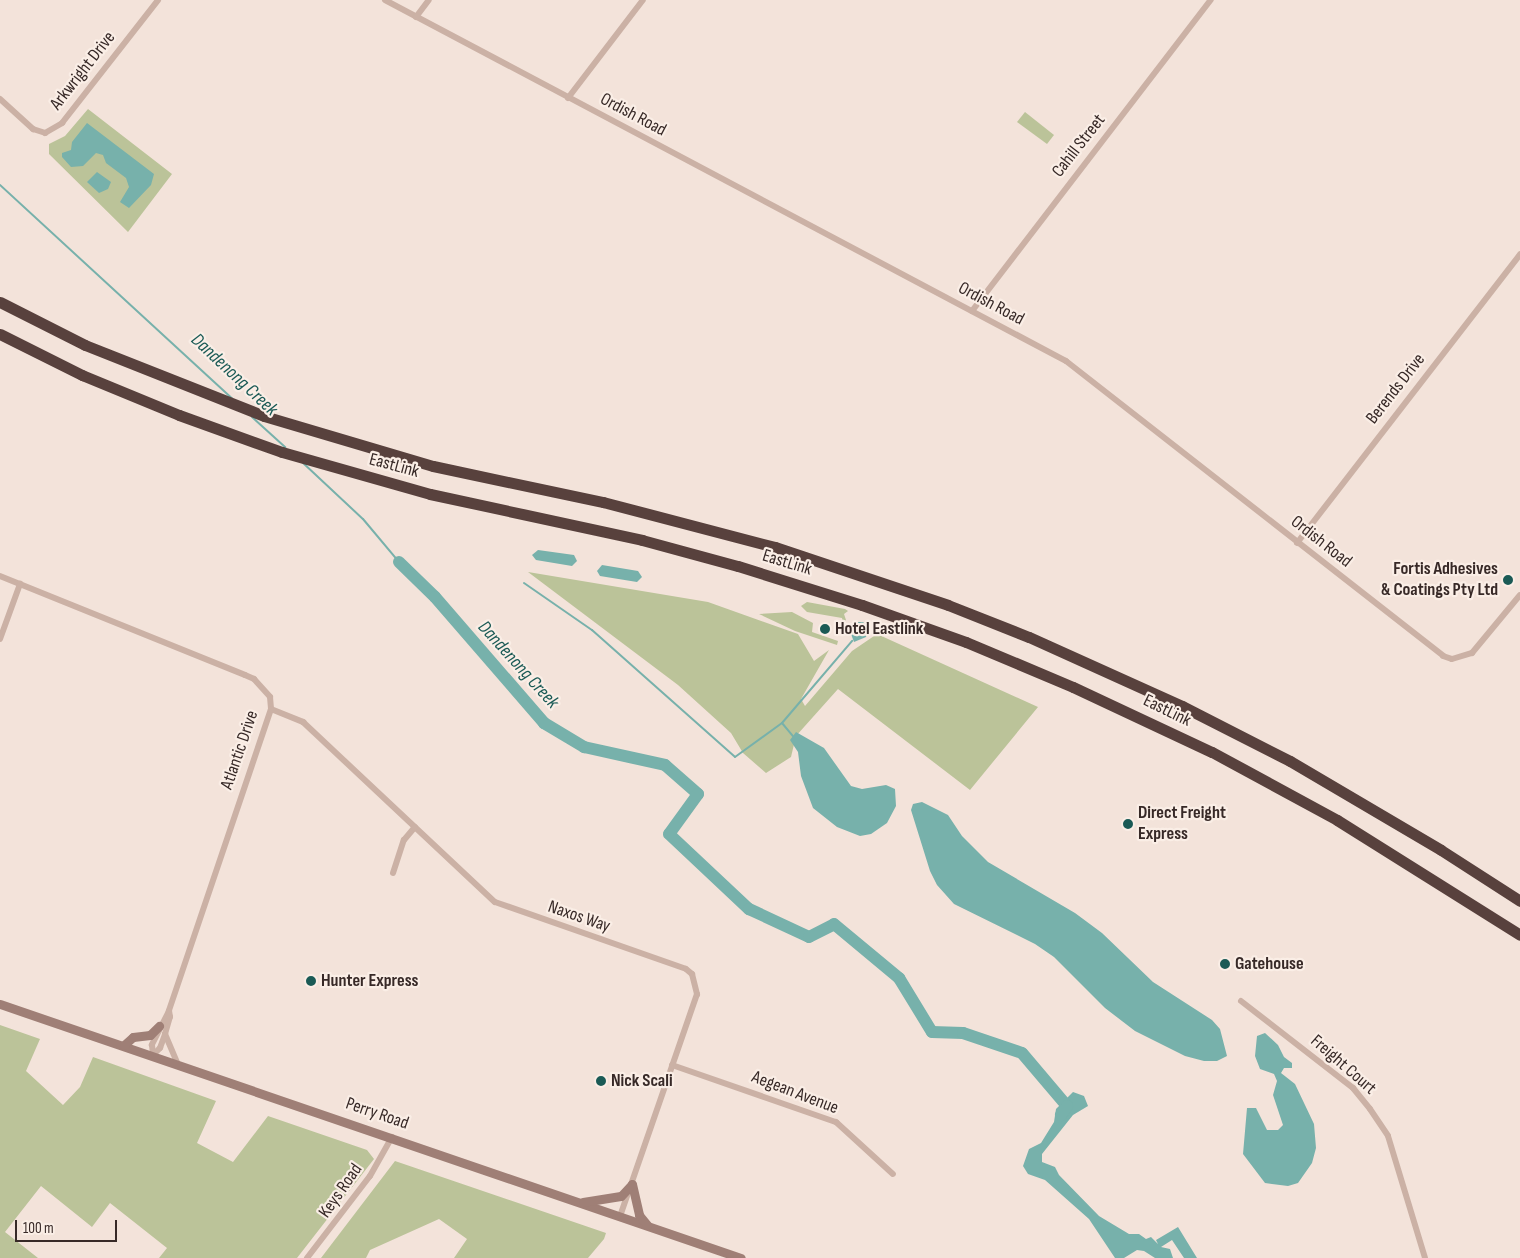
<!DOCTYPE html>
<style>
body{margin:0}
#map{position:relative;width:1520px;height:1258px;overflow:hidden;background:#f3e3da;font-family:"Sofia Sans Condensed",sans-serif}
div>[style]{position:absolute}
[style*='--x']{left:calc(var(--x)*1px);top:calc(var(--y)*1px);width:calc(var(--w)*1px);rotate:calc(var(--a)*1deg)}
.green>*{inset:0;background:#bbc399}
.water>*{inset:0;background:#77b1ab}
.stream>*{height:2px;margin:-1px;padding:0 1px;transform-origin:1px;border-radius:1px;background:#77b1ab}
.river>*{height:12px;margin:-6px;padding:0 6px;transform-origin:6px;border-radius:6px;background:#77b1ab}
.street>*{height:6px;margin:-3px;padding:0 3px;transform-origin:3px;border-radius:3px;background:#cbb1a5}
.secondary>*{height:9px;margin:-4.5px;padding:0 4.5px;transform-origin:4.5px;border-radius:4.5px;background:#9f7f76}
.highway>*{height:11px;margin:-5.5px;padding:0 5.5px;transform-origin:5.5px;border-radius:5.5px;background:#58413d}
.dots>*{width:14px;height:14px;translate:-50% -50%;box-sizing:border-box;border:2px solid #faeee6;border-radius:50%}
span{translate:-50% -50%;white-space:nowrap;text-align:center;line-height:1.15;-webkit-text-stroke:4.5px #faeee6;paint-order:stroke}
.street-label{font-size:18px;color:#372927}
.poi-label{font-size:18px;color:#372927;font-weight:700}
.right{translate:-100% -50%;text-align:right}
.left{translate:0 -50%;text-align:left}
.water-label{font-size:19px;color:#1a5a55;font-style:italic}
.scale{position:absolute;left:15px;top:1220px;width:102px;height:22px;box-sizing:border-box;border:2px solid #372927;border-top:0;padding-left:6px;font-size:15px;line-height:18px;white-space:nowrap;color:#372927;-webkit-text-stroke:4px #faeee6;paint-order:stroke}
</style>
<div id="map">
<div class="green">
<i style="clip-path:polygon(88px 109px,172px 174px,128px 232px,49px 154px,49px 144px,65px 136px)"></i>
<i style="clip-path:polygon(1025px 112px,1054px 135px,1047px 144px,1017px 122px)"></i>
<i style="clip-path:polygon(528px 572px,708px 602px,798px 634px,814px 661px,829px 650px,801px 699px,805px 706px,852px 651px,877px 634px,1038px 707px,970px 790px,838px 689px,796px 736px,791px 757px,766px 773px,743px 753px,731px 733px,678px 685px)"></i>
<i style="clip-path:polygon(807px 602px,845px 609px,848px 611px,844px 614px,846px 620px,843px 623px,842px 618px,807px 612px,801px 606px)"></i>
<i style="clip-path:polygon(792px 612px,813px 623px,812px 632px,838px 641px,837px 645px,795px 631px,759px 614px)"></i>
<i style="clip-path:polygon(0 1025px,40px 1039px,26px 1071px,63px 1105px,80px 1087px,93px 1057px,216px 1101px,197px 1143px,233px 1162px,268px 1116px,367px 1150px,374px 1159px,297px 1258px,159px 1258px,167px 1248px,110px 1203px,92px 1227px,41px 1186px,5px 1232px,38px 1258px,0 1258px)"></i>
<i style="clip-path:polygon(395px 1161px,606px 1233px,604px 1239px,588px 1258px,454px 1258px,467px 1239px,439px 1219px,370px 1250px,366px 1258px,321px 1258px)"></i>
</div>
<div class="water">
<i style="clip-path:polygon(87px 123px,154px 174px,151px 185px,129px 208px,120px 202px,129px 187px,126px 178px,106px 163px,103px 155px,96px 153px,83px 166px,71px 167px,62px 157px,62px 153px,71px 150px,72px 142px)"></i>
<i style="clip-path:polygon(97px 172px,111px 182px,108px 189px,99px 193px,87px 182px)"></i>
<i style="clip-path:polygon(538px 550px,574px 555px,577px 561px,572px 566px,536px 560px,532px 555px)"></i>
<i style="clip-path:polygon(602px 565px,638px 571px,642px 577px,637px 582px,600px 576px,597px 571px)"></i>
<i style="clip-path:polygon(856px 622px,863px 622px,869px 628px,866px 637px,854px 642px,851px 634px)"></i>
<i style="clip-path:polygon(796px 732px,824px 748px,851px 786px,862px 789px,886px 785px,895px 789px,896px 806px,887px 823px,871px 834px,860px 836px,837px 827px,813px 808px,801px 776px,798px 752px,790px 740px)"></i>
<i style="clip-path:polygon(922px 802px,948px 815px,962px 836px,988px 862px,1075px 913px,1102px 933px,1153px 982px,1212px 1020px,1220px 1029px,1227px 1056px,1217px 1061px,1204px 1061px,1185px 1056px,1135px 1031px,1105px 1008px,1054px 957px,1035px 944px,954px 904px,937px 885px,930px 871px,911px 810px,913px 804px)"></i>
<i style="clip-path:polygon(1265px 1033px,1278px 1045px,1284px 1057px,1292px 1063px,1292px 1068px,1284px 1068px,1281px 1073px,1295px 1084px,1314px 1124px,1316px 1148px,1312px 1163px,1298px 1183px,1288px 1186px,1265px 1183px,1243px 1154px,1247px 1108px,1256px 1108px,1267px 1130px,1278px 1130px,1283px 1125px,1273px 1095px,1277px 1081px,1274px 1074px,1260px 1069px,1255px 1056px,1257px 1036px)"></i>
<i style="clip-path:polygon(1073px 1092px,1084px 1096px,1088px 1106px,1073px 1115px,1042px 1154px,1042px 1162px,1055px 1167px,1059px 1175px,1099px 1216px,1129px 1234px,1139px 1234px,1146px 1239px,1151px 1237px,1158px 1244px,1156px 1240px,1178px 1227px,1197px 1258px,1184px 1258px,1172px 1240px,1161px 1247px,1170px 1249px,1173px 1258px,1155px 1258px,1144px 1251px,1137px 1250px,1124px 1258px,1115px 1258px,1089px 1219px,1045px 1180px,1028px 1174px,1023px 1166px,1029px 1149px,1041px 1143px,1054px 1122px,1056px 1109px)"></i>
</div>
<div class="stream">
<i style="--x:0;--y:185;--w:315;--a:42.6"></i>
<i style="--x:252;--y:417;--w:45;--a:42.3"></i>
<i style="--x:302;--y:462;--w:83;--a:43.1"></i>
<i style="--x:363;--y:519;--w:56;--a:50.1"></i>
<i style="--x:524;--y:583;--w:83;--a:34.7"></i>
<i style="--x:592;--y:630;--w:191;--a:41.6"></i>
<i style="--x:735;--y:757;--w:58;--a:-35.9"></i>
<i style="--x:782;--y:723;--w:108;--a:-49.5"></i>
<i style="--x:782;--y:723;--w:17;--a:50"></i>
</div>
<div class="river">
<i style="--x:399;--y:562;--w:50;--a:44.2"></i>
<i style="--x:435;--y:597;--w:167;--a:49.1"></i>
<i style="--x:544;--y:723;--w:47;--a:31"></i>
<i style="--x:584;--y:747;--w:83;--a:12.5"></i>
<i style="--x:665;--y:765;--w:44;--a:41.3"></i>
<i style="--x:698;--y:794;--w:49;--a:125.9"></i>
<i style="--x:669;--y:834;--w:110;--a:43.2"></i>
<i style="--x:749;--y:909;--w:66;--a:25"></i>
<i style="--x:809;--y:937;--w:28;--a:-27"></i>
<i style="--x:834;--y:924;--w:85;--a:39.7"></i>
<i style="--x:899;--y:978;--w:63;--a:58.6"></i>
<i style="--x:932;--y:1032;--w:31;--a:2"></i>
<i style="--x:963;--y:1033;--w:62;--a:18.7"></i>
<i style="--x:1022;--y:1053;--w:70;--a:49.7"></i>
<i style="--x:1067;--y:1106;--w:11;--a:124"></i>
</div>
<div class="street">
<i style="--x:385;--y:0;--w:771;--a:27.93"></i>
<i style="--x:1066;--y:361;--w:479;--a:38"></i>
<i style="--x:1443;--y:656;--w:9;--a:18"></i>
<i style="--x:1452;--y:659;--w:21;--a:-17"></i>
<i style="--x:1472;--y:653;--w:75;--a:-50.4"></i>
<i style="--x:416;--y:17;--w:21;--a:-53"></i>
<i style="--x:568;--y:98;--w:123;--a:-52.6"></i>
<i style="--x:0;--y:99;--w:45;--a:42.3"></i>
<i style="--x:33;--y:129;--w:13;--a:18"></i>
<i style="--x:45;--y:133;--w:20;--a:-30"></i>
<i style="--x:62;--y:123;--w:156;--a:-52"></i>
<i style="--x:972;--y:311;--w:392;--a:-52.5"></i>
<i style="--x:1297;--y:543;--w:365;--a:-52.3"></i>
<i style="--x:0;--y:576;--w:264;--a:22"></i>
<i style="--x:245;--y:675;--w:10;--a:24"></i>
<i style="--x:254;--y:679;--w:24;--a:48"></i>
<i style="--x:270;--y:697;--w:12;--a:85"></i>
<i style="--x:271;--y:709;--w:319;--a:108.7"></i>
<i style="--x:169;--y:1011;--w:38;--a:117"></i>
<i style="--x:152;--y:1045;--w:10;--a:84"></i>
<i style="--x:0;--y:639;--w:59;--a:-70"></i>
<i style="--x:271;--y:709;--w:35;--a:22"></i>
<i style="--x:303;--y:722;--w:263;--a:43.2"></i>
<i style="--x:495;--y:902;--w:202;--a:19.3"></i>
<i style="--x:686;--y:969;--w:8;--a:40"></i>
<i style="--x:692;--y:974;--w:21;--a:76"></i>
<i style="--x:697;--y:994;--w:235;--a:109.1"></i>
<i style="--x:393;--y:873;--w:35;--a:-72"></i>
<i style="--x:404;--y:840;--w:17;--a:-50"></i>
<i style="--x:1241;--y:1001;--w:142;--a:37.8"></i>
<i style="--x:1353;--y:1088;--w:27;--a:51"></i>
<i style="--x:1370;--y:1109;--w:32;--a:56"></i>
<i style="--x:1388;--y:1136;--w:127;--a:73.1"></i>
<i style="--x:165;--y:1034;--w:33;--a:67"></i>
<i style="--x:153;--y:1055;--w:10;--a:-45"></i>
<i style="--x:160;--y:1048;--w:15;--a:-70"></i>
<i style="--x:165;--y:1034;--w:18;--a:-74"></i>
<i style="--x:170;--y:1017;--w:6;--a:-99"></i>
<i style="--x:672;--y:1065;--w:174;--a:19.2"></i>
<i style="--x:836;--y:1122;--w:77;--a:42.4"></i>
<i style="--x:307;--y:1258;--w:103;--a:-52.5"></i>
<i style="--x:370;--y:1176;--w:45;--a:-60.6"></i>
</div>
<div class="secondary">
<i style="--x:0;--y:1004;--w:783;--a:18.92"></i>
<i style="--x:124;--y:1045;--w:12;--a:-42"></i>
<i style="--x:133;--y:1037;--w:17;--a:-7"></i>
<i style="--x:150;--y:1035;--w:13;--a:-45"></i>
<i style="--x:632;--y:1184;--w:32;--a:77"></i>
<i style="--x:639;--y:1215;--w:13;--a:51"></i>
<i style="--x:583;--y:1202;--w:38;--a:-9"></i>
<i style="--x:621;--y:1196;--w:16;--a:-47"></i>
</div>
<div class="highway">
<i style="--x:0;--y:302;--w:95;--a:26.8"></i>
<i style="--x:85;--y:345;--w:193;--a:21.6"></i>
<i style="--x:264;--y:416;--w:176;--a:16.5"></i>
<i style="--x:433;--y:466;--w:174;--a:12"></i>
<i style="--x:603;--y:502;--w:178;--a:14.7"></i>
<i style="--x:775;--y:547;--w:182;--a:18.5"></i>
<i style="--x:948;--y:605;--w:87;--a:21.6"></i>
<i style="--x:1029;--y:637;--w:168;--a:24.3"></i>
<i style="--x:1182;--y:706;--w:121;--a:27"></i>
<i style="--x:1290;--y:761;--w:175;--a:30.5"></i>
<i style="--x:1441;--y:850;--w:94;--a:32.8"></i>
<i style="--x:0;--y:334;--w:92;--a:26.6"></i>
<i style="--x:82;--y:375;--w:105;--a:22.4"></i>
<i style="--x:179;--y:415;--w:109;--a:19.8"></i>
<i style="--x:282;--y:452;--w:154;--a:15.8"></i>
<i style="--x:430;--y:494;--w:217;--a:12.2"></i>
<i style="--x:642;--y:540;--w:99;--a:15.2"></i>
<i style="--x:738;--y:566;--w:130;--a:17.5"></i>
<i style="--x:862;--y:605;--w:110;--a:19.6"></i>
<i style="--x:966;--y:642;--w:116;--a:22.8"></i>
<i style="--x:1073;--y:687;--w:153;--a:25.1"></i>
<i style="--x:1212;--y:752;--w:142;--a:28.5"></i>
<i style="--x:1337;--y:820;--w:216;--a:32.1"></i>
</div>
<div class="dots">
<i style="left:1508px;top:580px;background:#1a5a55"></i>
<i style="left:825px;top:629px;background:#1a5a55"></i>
<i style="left:1128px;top:824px;background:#1a5a55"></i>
<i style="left:1225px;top:964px;background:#1a5a55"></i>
<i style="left:311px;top:981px;background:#1a5a55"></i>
<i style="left:601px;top:1081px;background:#1a5a55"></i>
</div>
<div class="street-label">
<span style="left:83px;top:71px;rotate:-52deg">Arkwright Drive</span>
<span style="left:633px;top:115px;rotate:28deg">Ordish Road</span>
<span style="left:1079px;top:146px;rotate:-52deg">Cahill Street</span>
<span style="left:991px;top:304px;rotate:28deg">Ordish Road</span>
<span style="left:1396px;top:389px;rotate:-52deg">Berends Drive</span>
<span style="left:394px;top:466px;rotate:15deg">EastLink</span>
<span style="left:1321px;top:542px;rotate:38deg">Ordish Road</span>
<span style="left:787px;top:563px;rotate:17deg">EastLink</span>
<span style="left:1167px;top:711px;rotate:26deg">EastLink</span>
<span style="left:240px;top:750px;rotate:-71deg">Atlantic Drive</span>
<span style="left:579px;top:917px;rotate:19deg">Naxos Way</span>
<span style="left:1343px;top:1065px;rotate:41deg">Freight Court</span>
<span style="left:795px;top:1093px;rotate:21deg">Aegean Avenue</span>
<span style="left:377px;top:1114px;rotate:19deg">Perry Road</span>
<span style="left:341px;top:1191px;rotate:-55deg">Keys Road</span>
</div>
<div class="poi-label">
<span class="right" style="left:1498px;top:580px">Fortis Adhesives<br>&amp; Coatings Pty Ltd</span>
<span class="left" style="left:835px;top:629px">Hotel Eastlink</span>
<span class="left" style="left:1138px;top:824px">Direct Freight<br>Express</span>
<span class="left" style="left:1235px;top:964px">Gatehouse</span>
<span class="left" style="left:321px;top:981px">Hunter Express</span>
<span class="left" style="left:611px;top:1081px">Nick Scali</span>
</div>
<div class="water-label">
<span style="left:234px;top:375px;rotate:43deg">Dandenong Creek</span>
<span style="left:518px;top:665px;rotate:48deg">Dandenong Creek</span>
</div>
<div class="scale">100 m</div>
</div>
